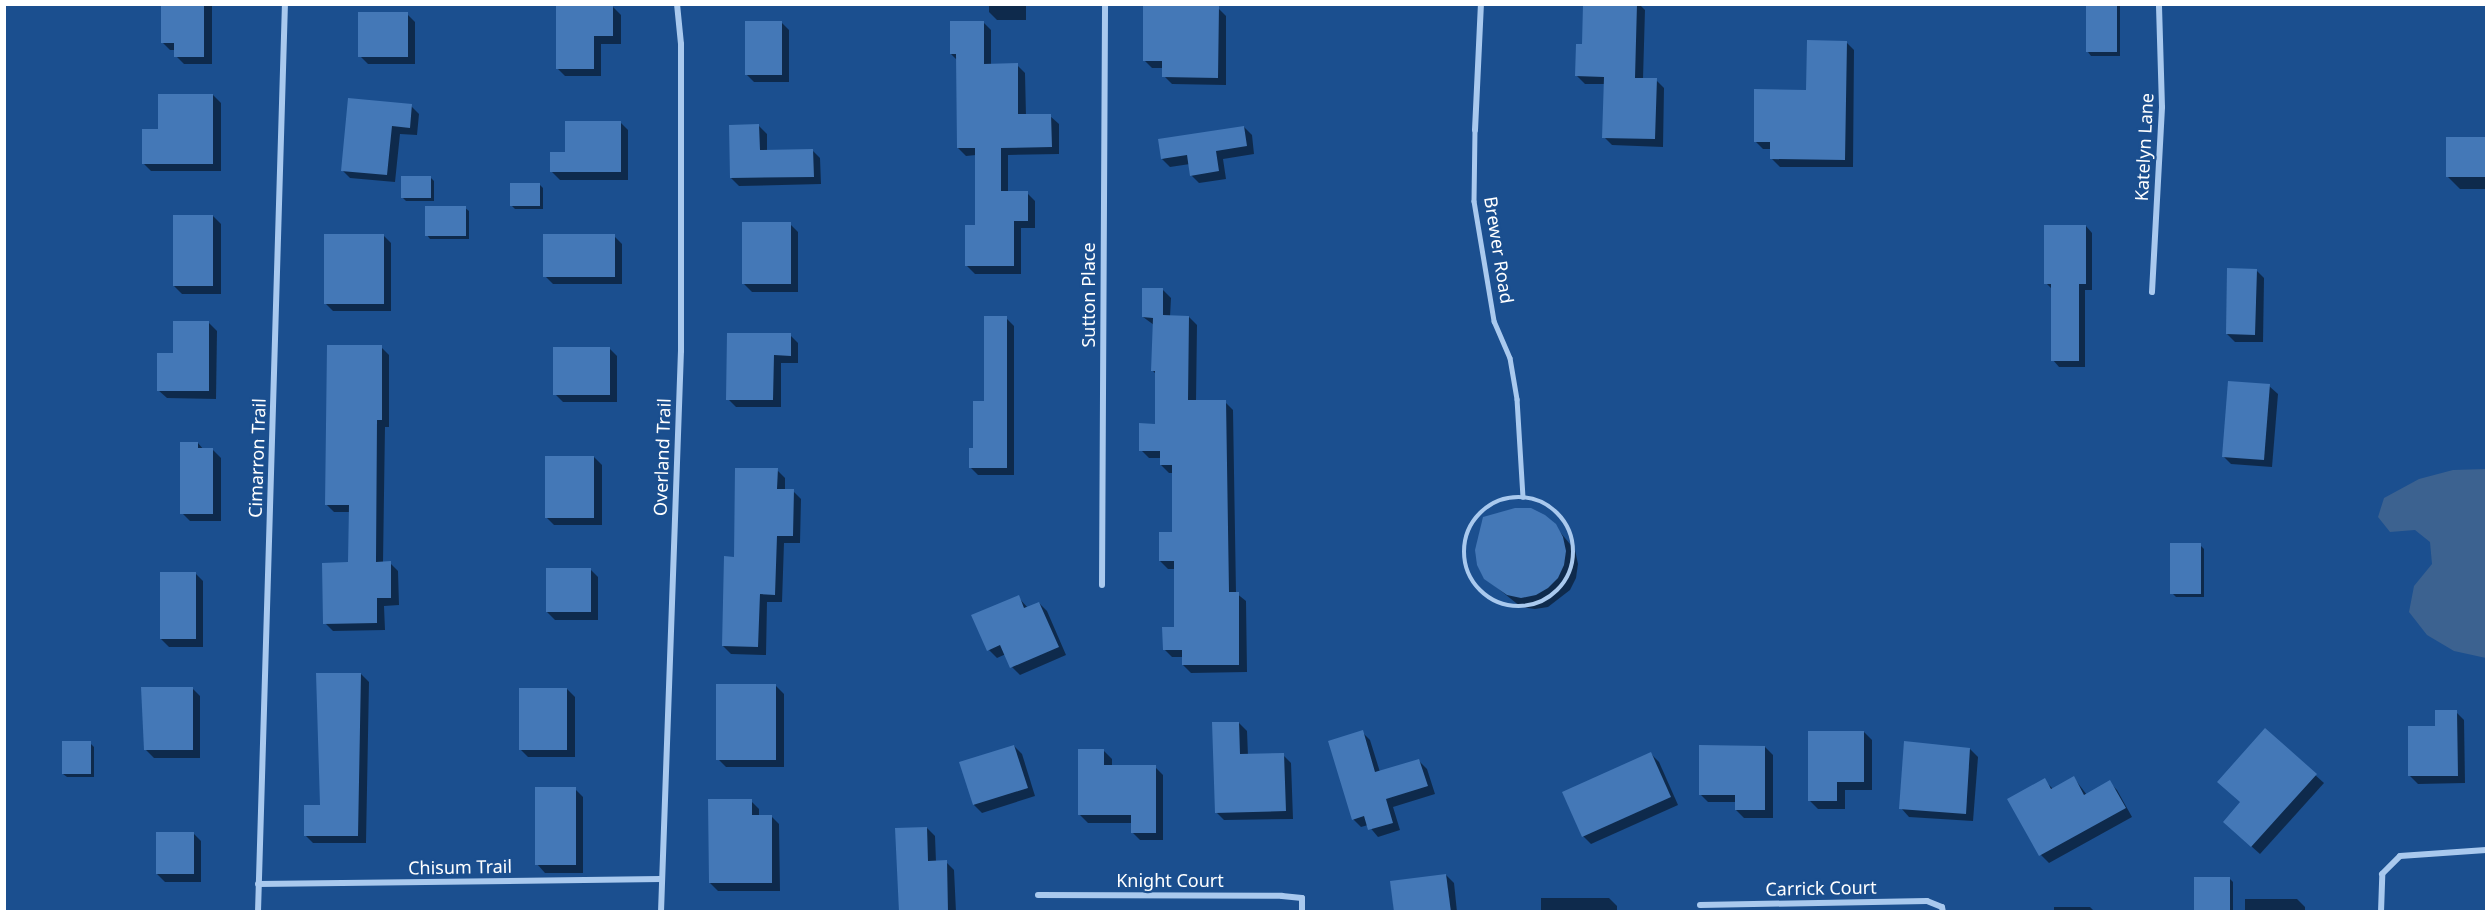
<!DOCTYPE html>
<style>
body{margin:0}
#map{position:relative;width:2491px;height:916px;overflow:hidden;background:#1b4f8f;font-family:"Noto Sans",sans-serif}
div>[style]{position:absolute}
[style*='--x']{left:calc(var(--x)*1px);top:calc(var(--y)*1px);width:calc(var(--w)*1px);rotate:calc(var(--a)*1deg)}
.water>*{inset:0;background:#3c6290}
.shadow>*{inset:0;background:#0007}
.building>*{inset:0;background:#4478b7}
.service>*{height:4.5px;margin:-2.25px;padding:0 2.25px;transform-origin:2.25px;border-radius:2.25px;background:#a9c9ee}
.service>.ring{margin:-2.25px;padding:0;box-sizing:content-box;background:none;border:4.5px solid #a9c9ee;border-radius:50%}
.minor>*{height:6px;margin:-3px;padding:0 3px;transform-origin:3px;border-radius:3px;background:#a9c9ee}
span{translate:-50% -50%;white-space:nowrap;text-align:center;line-height:1.15;-webkit-text-stroke:4.5px #1b4f8f;paint-order:stroke}
.street-label{font-size:18px;color:#fff}
.frame{position:absolute;inset:0;border:6px solid #fff;pointer-events:none}
</style>
<div id="map">
<div class="water">
<i style="clip-path:polygon(2486px 469px,2486px 658px,2454px 651px,2427px 635px,2409px 612px,2414px 586px,2432px 564px,2430px 542px,2415px 530px,2390px 532px,2378px 517px,2384px 498px,2419px 479px,2453px 470px)"></i>
</div>
<div class="shadow">
<i style="clip-path:polygon(162px 4px,212px 4px,212px 64px,184px 64px,176px 56px,176px 50px,170px 50px,162px 42px)"></i>
<i style="clip-path:polygon(989px 4px,1026px 4px,1026px 20px,997px 20px,989px 12px)"></i>
<i style="clip-path:polygon(1585px 4px,1639px 4px,1645px 10px,1643px 79px,1656px 80px,1664px 88px,1663px 147px,1612px 145px,1604px 137px,1605px 84px,1585px 84px,1577px 76px,1584px 46px)"></i>
<i style="clip-path:polygon(2088px 4px,2120px 4px,2120px 56px,2091px 56px,2088px 52px)"></i>
<i style="clip-path:polygon(613px 7px,621px 15px,621px 44px,601px 44px,601px 76px,565px 76px,557px 68px)"></i>
<i style="clip-path:polygon(1218px 8px,1226px 16px,1226px 85px,1172px 84px,1164px 76px,1164px 68px,1152px 68px,1144px 60px)"></i>
<i style="clip-path:polygon(407px 14px,415px 22px,415px 64px,368px 64px,360px 56px)"></i>
<i style="clip-path:polygon(781px 22px,789px 30px,789px 82px,754px 82px,746px 74px)"></i>
<i style="clip-path:polygon(983px 22px,991px 30px,991px 65px,1017px 65px,1025px 73px,1026px 116px,1050px 116px,1059px 124px,1059px 154px,1008px 155px,1008px 193px,1027px 193px,1035px 201px,1035px 228px,1021px 228px,1021px 274px,975px 274px,967px 266px,976px 227px,976px 155px,966px 156px,958px 148px,957px 60px,951px 54px)"></i>
<i style="clip-path:polygon(1846px 42px,1854px 50px,1853px 167px,1780px 167px,1772px 159px,1772px 149px,1763px 149px,1755px 141px,1808px 91px)"></i>
<i style="clip-path:polygon(213px 95px,221px 103px,221px 171px,151px 171px,143px 163px,160px 130px)"></i>
<i style="clip-path:polygon(411px 106px,419px 114px,417px 135px,400px 134px,395px 182px,350px 178px,342px 170px)"></i>
<i style="clip-path:polygon(620px 122px,628px 130px,628px 180px,560px 180px,552px 172px,566px 153px)"></i>
<i style="clip-path:polygon(759px 126px,767px 134px,767px 151px,812px 150px,820px 158px,821px 184px,739px 186px,731px 178px)"></i>
<i style="clip-path:polygon(1244px 127px,1252px 135px,1254px 154px,1223px 159px,1226px 179px,1199px 183px,1191px 175px,1190px 164px,1170px 167px,1162px 159px)"></i>
<i style="clip-path:polygon(2486px 138px,2486px 189px,2460px 189px,2447px 176px)"></i>
<i style="clip-path:polygon(431px 178px,434px 181px,434px 201px,406px 201px,402px 197px)"></i>
<i style="clip-path:polygon(539px 184px,543px 188px,543px 209px,515px 209px,511px 205px)"></i>
<i style="clip-path:polygon(465px 208px,469px 211px,469px 239px,430px 239px,427px 235px)"></i>
<i style="clip-path:polygon(213px 216px,221px 224px,221px 294px,182px 294px,174px 286px)"></i>
<i style="clip-path:polygon(790px 224px,798px 232px,798px 292px,752px 292px,744px 284px)"></i>
<i style="clip-path:polygon(2086px 226px,2092px 233px,2092px 290px,2085px 290px,2085px 367px,2059px 367px,2053px 360px,2053px 290px,2046px 283px)"></i>
<i style="clip-path:polygon(383px 235px,391px 243px,391px 311px,333px 311px,325px 303px)"></i>
<i style="clip-path:polygon(614px 236px,622px 244px,622px 284px,553px 284px,545px 276px)"></i>
<i style="clip-path:polygon(2256px 270px,2264px 278px,2263px 342px,2235px 342px,2227px 334px)"></i>
<i style="clip-path:polygon(1163px 290px,1171px 298px,1170px 317px,1189px 317px,1197px 325px,1196px 402px,1225px 402px,1233px 410px,1236px 593px,1246px 601px,1247px 672px,1191px 673px,1183px 665px,1183px 657px,1172px 657px,1164px 649px,1175px 629px,1175px 569px,1168px 569px,1160px 561px,1173px 533px,1173px 473px,1169px 473px,1161px 465px,1161px 458px,1149px 458px,1141px 450px,1156px 425px,1156px 374px,1153px 371px,1154px 325px,1143px 317px)"></i>
<i style="clip-path:polygon(1006px 318px,1014px 326px,1014px 475px,978px 475px,970px 467px)"></i>
<i style="clip-path:polygon(209px 323px,217px 331px,216px 399px,167px 398px,158px 390px,174px 355px)"></i>
<i style="clip-path:polygon(790px 335px,798px 343px,798px 363px,781px 363px,781px 407px,736px 407px,728px 399px)"></i>
<i style="clip-path:polygon(381px 347px,389px 355px,389px 427px,385px 427px,383px 563px,390px 563px,398px 571px,399px 605px,384px 606px,385px 630px,333px 631px,325px 623px,350px 564px,350px 512px,334px 512px,326px 504px)"></i>
<i style="clip-path:polygon(609px 348px,617px 356px,617px 402px,563px 402px,555px 394px)"></i>
<i style="clip-path:polygon(2269px 386px,2278px 394px,2272px 467px,2231px 464px,2223px 456px)"></i>
<i style="clip-path:polygon(198px 443px,204px 450px,213px 450px,221px 458px,221px 521px,190px 521px,182px 513px)"></i>
<i style="clip-path:polygon(594px 457px,602px 465px,602px 525px,554px 525px,546px 517px)"></i>
<i style="clip-path:polygon(777px 470px,785px 478px,785px 490px,793px 491px,801px 499px,800px 543px,784px 543px,782px 602px,767px 602px,766px 655px,731px 654px,723px 646px,735px 558px)"></i>
<i style="clip-path:polygon(1555px 526px,1575px 550px,1578px 564px,1576px 578px,1570px 590px,1548px 607px,1535px 609px,1521px 607px,1485px 578px)"></i>
<i style="clip-path:polygon(2200px 545px,2204px 549px,2204px 597px,2176px 597px,2172px 593px)"></i>
<i style="clip-path:polygon(590px 569px,598px 577px,598px 620px,555px 620px,547px 612px)"></i>
<i style="clip-path:polygon(195px 573px,203px 581px,203px 647px,169px 647px,161px 639px)"></i>
<i style="clip-path:polygon(1018px 597px,1028px 608px,1039px 603px,1047px 611px,1066px 655px,1020px 675px,1012px 667px,1006px 654px,997px 658px,989px 650px)"></i>
<i style="clip-path:polygon(318px 674px,361px 674px,369px 682px,366px 843px,313px 843px,305px 835px,321px 806px)"></i>
<i style="clip-path:polygon(776px 686px,784px 694px,784px 767px,726px 767px,718px 759px)"></i>
<i style="clip-path:polygon(192px 688px,200px 696px,200px 758px,154px 758px,146px 750px)"></i>
<i style="clip-path:polygon(567px 689px,575px 697px,575px 757px,528px 757px,520px 749px)"></i>
<i style="clip-path:polygon(2456px 712px,2464px 720px,2465px 783px,2418px 784px,2410px 776px,2436px 727px)"></i>
<i style="clip-path:polygon(1239px 723px,1247px 731px,1248px 756px,1283px 755px,1291px 763px,1293px 819px,1224px 820px,1216px 812px)"></i>
<i style="clip-path:polygon(2265px 730px,2324px 783px,2260px 854px,2233px 830px)"></i>
<i style="clip-path:polygon(1362px 732px,1370px 740px,1380px 772px,1419px 761px,1427px 769px,1435px 794px,1393px 807px,1400px 830px,1378px 837px,1368px 825px,1361px 827px,1353px 819px)"></i>
<i style="clip-path:polygon(1864px 732px,1872px 740px,1872px 790px,1845px 790px,1845px 809px,1818px 809px,1810px 801px)"></i>
<i style="clip-path:polygon(90px 743px,94px 747px,94px 777px,67px 777px,63px 774px)"></i>
<i style="clip-path:polygon(1014px 746px,1022px 754px,1035px 796px,982px 813px,974px 805px,961px 763px)"></i>
<i style="clip-path:polygon(1765px 747px,1773px 755px,1773px 818px,1744px 818px,1736px 810px,1736px 802px,1708px 802px,1700px 794px)"></i>
<i style="clip-path:polygon(1970px 749px,1978px 757px,1973px 821px,1909px 817px,1901px 808px)"></i>
<i style="clip-path:polygon(1104px 751px,1112px 759px,1112px 767px,1155px 767px,1163px 775px,1163px 840px,1140px 840px,1132px 832px,1132px 823px,1088px 823px,1080px 815px)"></i>
<i style="clip-path:polygon(1651px 754px,1659px 762px,1678px 805px,1591px 844px,1583px 836px)"></i>
<i style="clip-path:polygon(2074px 778px,2087px 795px,2109px 782px,2117px 790px,2132px 817px,2049px 863px,2041px 855px,2009px 799px,2044px 780px,2053px 789px)"></i>
<i style="clip-path:polygon(575px 789px,583px 797px,583px 873px,545px 873px,537px 864px)"></i>
<i style="clip-path:polygon(751px 801px,759px 809px,759px 816px,771px 816px,779px 824px,780px 891px,718px 891px,710px 883px)"></i>
<i style="clip-path:polygon(927px 828px,935px 836px,936px 862px,946px 862px,954px 870px,956px 912px,900px 912px)"></i>
<i style="clip-path:polygon(193px 833px,201px 841px,201px 882px,165px 882px,157px 874px)"></i>
<i style="clip-path:polygon(1446px 875px,1454px 883px,1457px 912px,1395px 912px)"></i>
<i style="clip-path:polygon(2229px 878px,2233px 882px,2233px 912px,2196px 911px)"></i>
<i style="clip-path:polygon(1541px 898px,1609px 898px,1617px 906px,1617px 912px,1541px 912px)"></i>
<i style="clip-path:polygon(2245px 899px,2297px 899px,2305px 907px,2305px 912px,2245px 912px)"></i>
<i style="clip-path:polygon(2054px 907px,2090px 907px,2095px 912px,2054px 912px)"></i>
</div>
<div class="building">
<i style="clip-path:polygon(161px 4px,204px 4px,204px 57px,174px 57px,174px 43px,161px 43px)"></i>
<i style="clip-path:polygon(1583px 4px,1637px 4px,1635px 78px,1657px 78px,1655px 139px,1602px 138px,1604px 77px,1575px 76px,1576px 44px,1582px 44px)"></i>
<i style="clip-path:polygon(2086px 4px,2117px 4px,2117px 52px,2086px 52px)"></i>
<i style="clip-path:polygon(556px 5px,613px 5px,613px 36px,594px 36px,594px 69px,556px 69px)"></i>
<i style="clip-path:polygon(1143px 6px,1219px 6px,1218px 78px,1162px 77px,1162px 61px,1143px 61px)"></i>
<i style="clip-path:polygon(358px 12px,408px 12px,408px 57px,358px 57px)"></i>
<i style="clip-path:polygon(745px 21px,782px 21px,782px 75px,745px 75px)"></i>
<i style="clip-path:polygon(950px 21px,984px 21px,984px 64px,1018px 63px,1018px 114px,1051px 114px,1052px 147px,1001px 148px,1001px 191px,1028px 191px,1028px 221px,1014px 221px,1014px 266px,965px 266px,965px 225px,975px 225px,975px 148px,957px 148px,956px 54px,950px 54px)"></i>
<i style="clip-path:polygon(1807px 40px,1847px 41px,1845px 160px,1770px 159px,1770px 142px,1754px 142px,1754px 89px,1806px 90px)"></i>
<i style="clip-path:polygon(158px 94px,213px 94px,213px 164px,142px 164px,142px 129px,158px 129px)"></i>
<i style="clip-path:polygon(348px 98px,412px 104px,410px 128px,392px 126px,387px 175px,341px 171px)"></i>
<i style="clip-path:polygon(565px 121px,621px 121px,621px 172px,550px 172px,550px 152px,565px 152px)"></i>
<i style="clip-path:polygon(759px 124px,760px 150px,813px 149px,814px 177px,730px 178px,729px 125px)"></i>
<i style="clip-path:polygon(1244px 126px,1247px 146px,1216px 151px,1219px 171px,1190px 176px,1187px 155px,1161px 159px,1158px 139px)"></i>
<i style="clip-path:polygon(2446px 137px,2487px 137px,2487px 177px,2446px 177px)"></i>
<i style="clip-path:polygon(401px 176px,431px 176px,431px 198px,401px 198px)"></i>
<i style="clip-path:polygon(510px 183px,540px 183px,540px 206px,510px 206px)"></i>
<i style="clip-path:polygon(425px 206px,466px 206px,466px 236px,425px 236px)"></i>
<i style="clip-path:polygon(173px 215px,213px 215px,213px 286px,173px 286px)"></i>
<i style="clip-path:polygon(742px 222px,791px 222px,791px 284px,742px 284px)"></i>
<i style="clip-path:polygon(2044px 225px,2086px 225px,2086px 284px,2079px 284px,2079px 361px,2051px 361px,2051px 284px,2044px 284px)"></i>
<i style="clip-path:polygon(324px 234px,384px 234px,384px 304px,324px 304px)"></i>
<i style="clip-path:polygon(543px 234px,615px 234px,615px 277px,543px 277px)"></i>
<i style="clip-path:polygon(2227px 268px,2257px 269px,2255px 335px,2226px 334px)"></i>
<i style="clip-path:polygon(1142px 288px,1163px 288px,1163px 315px,1189px 316px,1188px 400px,1226px 400px,1229px 592px,1239px 592px,1239px 665px,1182px 665px,1182px 650px,1163px 650px,1162px 627px,1174px 627px,1174px 561px,1159px 561px,1159px 532px,1172px 532px,1172px 465px,1160px 465px,1160px 451px,1139px 451px,1139px 423px,1155px 424px,1155px 371px,1151px 371px,1153px 318px,1142px 317px)"></i>
<i style="clip-path:polygon(984px 316px,1007px 316px,1007px 468px,969px 468px,969px 448px,973px 448px,973px 401px,984px 401px)"></i>
<i style="clip-path:polygon(173px 321px,209px 321px,209px 391px,157px 391px,157px 353px,173px 353px)"></i>
<i style="clip-path:polygon(727px 333px,791px 333px,791px 356px,774px 355px,773px 400px,726px 400px)"></i>
<i style="clip-path:polygon(327px 345px,382px 345px,382px 420px,377px 420px,376px 562px,391px 561px,391px 598px,377px 598px,377px 623px,323px 624px,322px 563px,348px 562px,349px 505px,325px 505px)"></i>
<i style="clip-path:polygon(553px 347px,610px 347px,610px 395px,553px 395px)"></i>
<i style="clip-path:polygon(2228px 381px,2270px 384px,2264px 460px,2222px 457px)"></i>
<i style="clip-path:polygon(180px 442px,198px 442px,198px 448px,213px 448px,213px 514px,180px 514px)"></i>
<i style="clip-path:polygon(545px 456px,594px 456px,594px 518px,545px 518px)"></i>
<i style="clip-path:polygon(735px 468px,778px 468px,777px 489px,794px 489px,793px 536px,777px 536px,775px 595px,760px 594px,758px 647px,722px 646px,724px 556px,734px 557px)"></i>
<i style="clip-path:polygon(1515px 508px,1531px 508px,1545px 515px,1556px 524px,1563px 537px,1566px 551px,1564px 565px,1558px 578px,1548px 588px,1536px 595px,1521px 598px,1507px 595px,1484px 579px,1477px 565px,1475px 550px,1483px 517px)"></i>
<i style="clip-path:polygon(2170px 543px,2201px 543px,2201px 594px,2170px 594px)"></i>
<i style="clip-path:polygon(546px 568px,591px 568px,591px 612px,546px 612px)"></i>
<i style="clip-path:polygon(160px 572px,196px 572px,196px 639px,160px 639px)"></i>
<i style="clip-path:polygon(1019px 595px,1024px 608px,1039px 602px,1059px 647px,1010px 668px,1000px 645px,987px 651px,971px 615px)"></i>
<i style="clip-path:polygon(316px 673px,361px 673px,358px 836px,304px 836px,304px 805px,320px 805px)"></i>
<i style="clip-path:polygon(716px 684px,776px 684px,776px 760px,716px 760px)"></i>
<i style="clip-path:polygon(141px 687px,193px 687px,193px 750px,144px 750px)"></i>
<i style="clip-path:polygon(519px 688px,567px 688px,567px 750px,519px 750px)"></i>
<i style="clip-path:polygon(2435px 710px,2457px 710px,2458px 776px,2408px 776px,2408px 726px,2435px 726px)"></i>
<i style="clip-path:polygon(1212px 722px,1239px 722px,1240px 754px,1284px 753px,1286px 811px,1215px 813px)"></i>
<i style="clip-path:polygon(2265px 728px,2317px 774px,2251px 847px,2223px 822px,2240px 802px,2217px 782px)"></i>
<i style="clip-path:polygon(1363px 730px,1375px 772px,1419px 759px,1428px 786px,1386px 799px,1393px 823px,1368px 830px,1364px 816px,1352px 820px,1328px 741px)"></i>
<i style="clip-path:polygon(1808px 731px,1864px 731px,1864px 782px,1837px 782px,1837px 801px,1808px 801px)"></i>
<i style="clip-path:polygon(62px 741px,91px 741px,91px 774px,62px 774px)"></i>
<i style="clip-path:polygon(1904px 741px,1970px 748px,1966px 814px,1899px 809px)"></i>
<i style="clip-path:polygon(1014px 745px,1028px 788px,973px 805px,959px 762px)"></i>
<i style="clip-path:polygon(1699px 745px,1765px 746px,1765px 810px,1735px 810px,1735px 795px,1699px 795px)"></i>
<i style="clip-path:polygon(1078px 749px,1104px 749px,1104px 765px,1156px 765px,1156px 833px,1131px 833px,1131px 815px,1078px 815px)"></i>
<i style="clip-path:polygon(1651px 752px,1671px 797px,1582px 837px,1562px 792px)"></i>
<i style="clip-path:polygon(2074px 776px,2084px 795px,2110px 780px,2126px 808px,2039px 856px,2007px 799px,2045px 778px,2051px 789px)"></i>
<i style="clip-path:polygon(535px 787px,576px 787px,576px 865px,535px 865px)"></i>
<i style="clip-path:polygon(708px 799px,752px 799px,752px 815px,772px 815px,772px 883px,709px 883px)"></i>
<i style="clip-path:polygon(927px 827px,928px 861px,947px 860px,948px 912px,899px 912px,895px 828px)"></i>
<i style="clip-path:polygon(156px 832px,194px 832px,194px 874px,156px 874px)"></i>
<i style="clip-path:polygon(1446px 874px,1451px 912px,1394px 912px,1390px 881px)"></i>
<i style="clip-path:polygon(2194px 877px,2230px 877px,2230px 912px,2194px 912px)"></i>
</div>
<div class="service">
<i style="--x:1475;--y:130;--w:71;--a:90.8"></i>
<i style="--x:1474;--y:201;--w:122;--a:80.5"></i>
<i style="--x:1494;--y:321;--w:40;--a:66.6"></i>
<i style="--x:1510;--y:358;--w:42;--a:80.3"></i>
<i style="--x:1517;--y:399;--w:98;--a:86.5"></i>
<i class="ring" style="left:1464px;top:497px;width:105.5px;height:105.5px"></i>
</div>
<div class="minor">
<i style="--x:1475;--y:130;--w:126;--a:-87.3"></i>
<i style="--x:2152;--y:292;--w:185;--a:-86.9"></i>
<i style="--x:2162;--y:107;--w:103;--a:-91.7"></i>
<i style="--x:1102;--y:585;--w:581;--a:-89.7"></i>
<i style="--x:258;--y:884;--w:403;--a:-0.7"></i>
<i style="--x:1038;--y:895;--w:244;--a:0.2"></i>
<i style="--x:1282;--y:896;--w:20;--a:6"></i>
<i style="--x:1302;--y:898;--w:14;--a:90"></i>
<i style="--x:1700;--y:905;--w:227;--a:-1"></i>
<i style="--x:1927;--y:901;--w:16;--a:22"></i>
<i style="--x:1942;--y:907;--w:5;--a:79"></i>
<i style="--x:258;--y:912;--w:908;--a:-88.3"></i>
<i style="--x:661;--y:912;--w:561;--a:-87.96"></i>
<i style="--x:681;--y:351;--w:307;--a:-90"></i>
<i style="--x:681;--y:44;--w:40;--a:-95.7"></i>
<i style="--x:2381;--y:912;--w:38;--a:-88"></i>
<i style="--x:2382;--y:874;--w:25;--a:-45"></i>
<i style="--x:2400;--y:856;--w:86;--a:-4"></i>
</div>
<div class="street-label">
<span style="left:2144px;top:147px;rotate:-87deg">Katelyn Lane</span>
<span style="left:1499px;top:250px;rotate:81deg">Brewer Road</span>
<span style="left:1088px;top:295px;rotate:-90deg">Sutton Place</span>
<span style="left:662px;top:457px;rotate:-88deg">Overland Trail</span>
<span style="left:257px;top:458px;rotate:-88deg">Cimarron Trail</span>
<span style="left:460px;top:867px;rotate:-1deg">Chisum Trail</span>
<span style="left:1170px;top:880px">Knight Court</span>
<span style="left:1821px;top:888px;rotate:-1deg">Carrick Court</span>
</div>
<div class="frame"></div>
</div>
